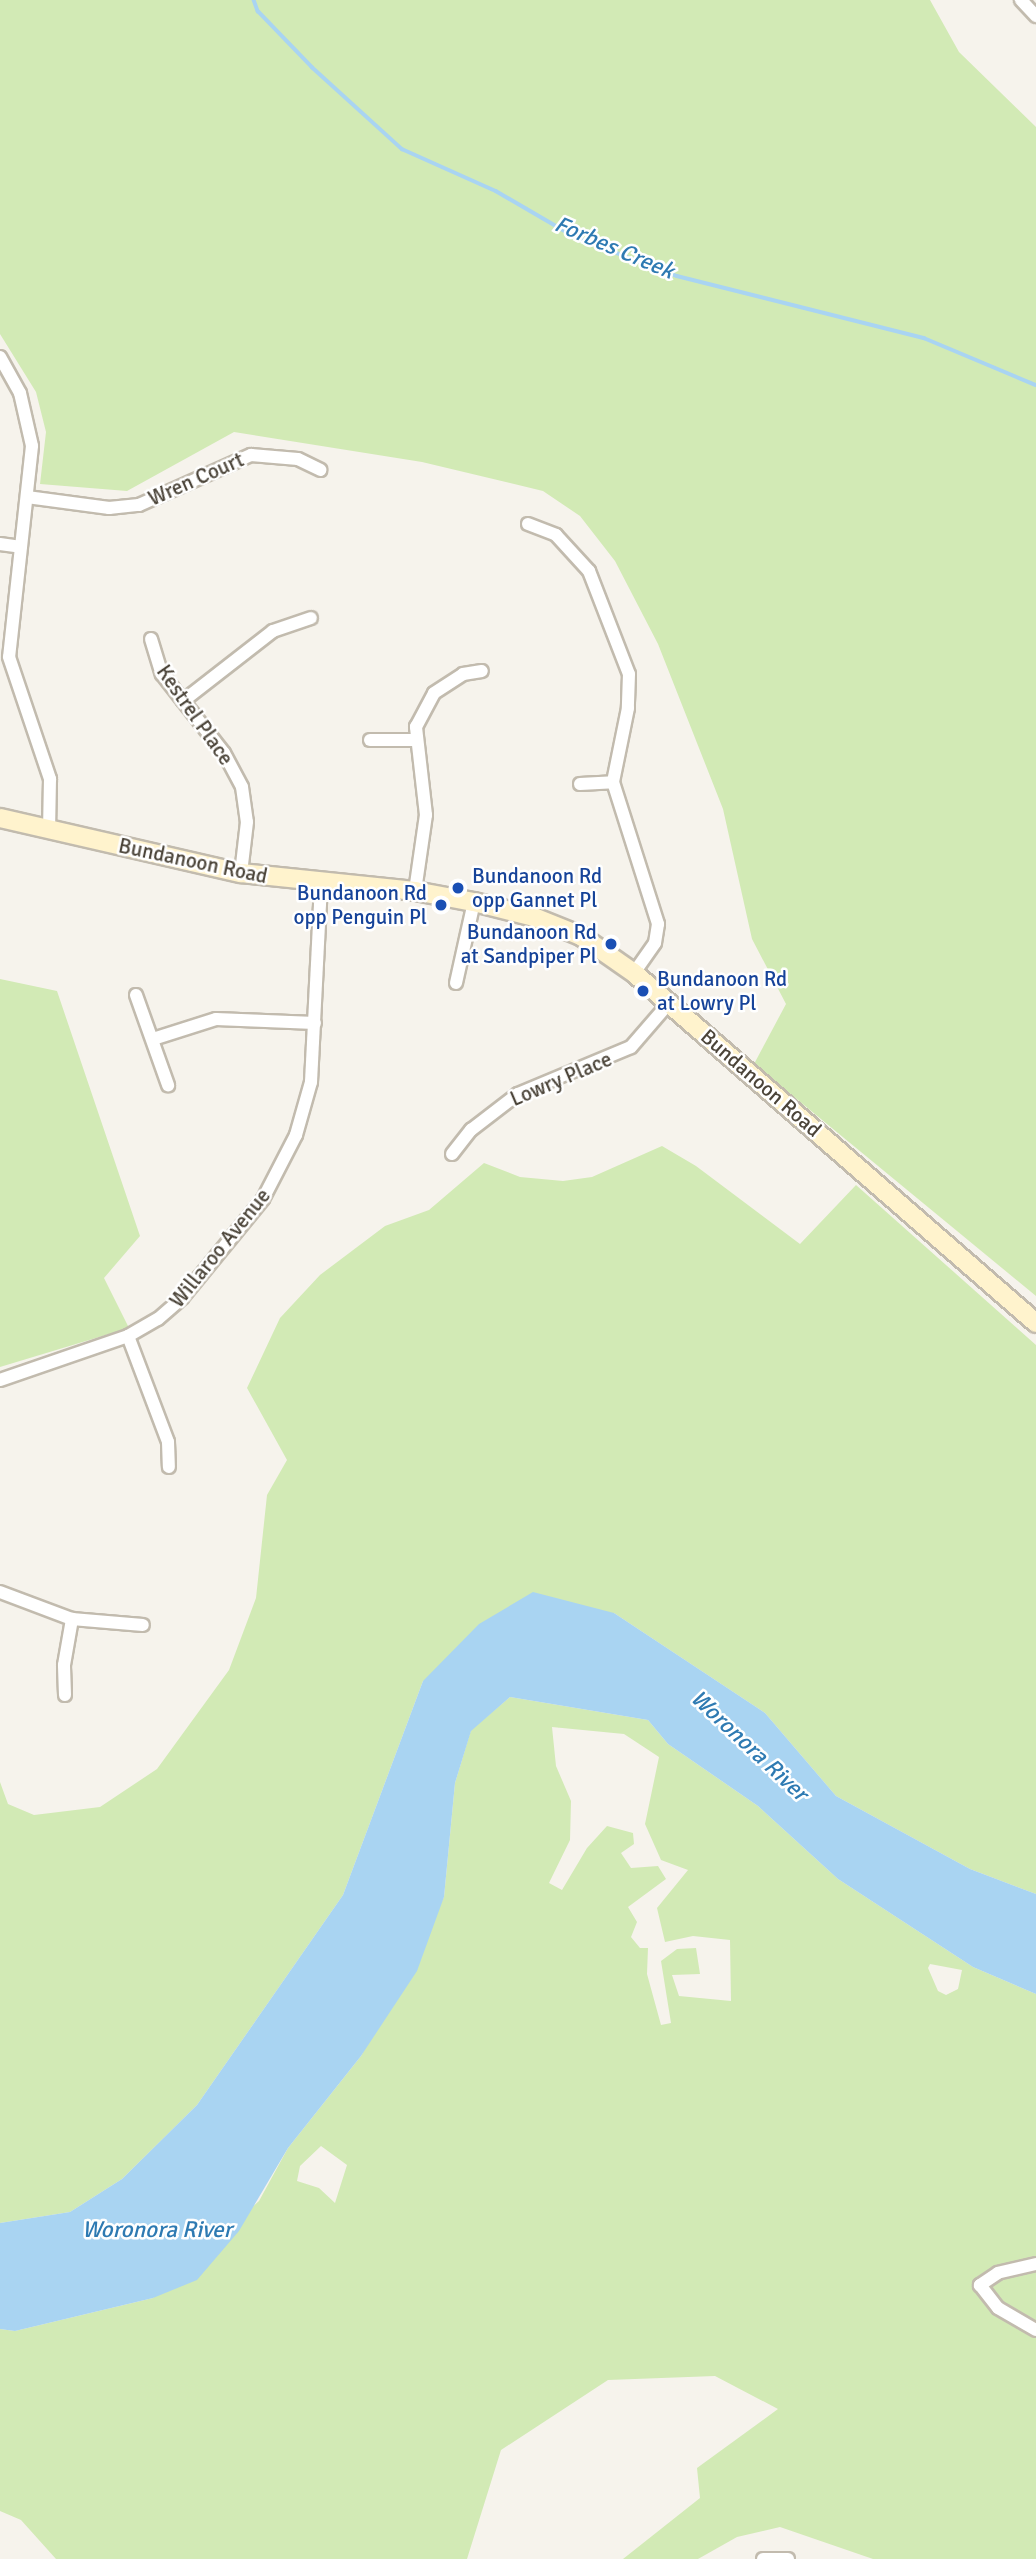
<!DOCTYPE html>
<style>
body{margin:0}
#map{position:relative;width:1036px;height:2559px;overflow:hidden;background:#f6f3ec;font-family:Signika,sans-serif}
div>[style]{position:absolute}
[style*='--x']{left:calc(var(--x)*1px);top:calc(var(--y)*1px);width:calc(var(--w)*1px);rotate:calc(var(--a)*1deg)}
.green>*{inset:0;background:#d2eab5}
.water>*{inset:0;background:#a9d4f2}
.stream>*{height:3.5px;margin:-1.75px;padding:0 1.75px;transform-origin:1.75px;border-radius:1.75px;background:#a9d4f2}
.roads{filter:drop-shadow(2px 0 #c2bbae) drop-shadow(-2px 0 #c2bbae) drop-shadow(0 2px #c2bbae) drop-shadow(0 -2px #c2bbae)}
.street>*{height:12px;margin:-6px;padding:0 6px;transform-origin:6px;border-radius:6px;background:#fff}
.secondary>*{height:18px;margin:-9px;padding:0 9px;transform-origin:9px;border-radius:9px;background:#fff3cd}
.dots>*{width:19px;height:19px;translate:-50% -50%;box-sizing:border-box;border:4px solid #fff;border-radius:50%}
span{translate:-50% -50%;white-space:nowrap;text-align:center;line-height:1.15;-webkit-text-stroke:5px #fff;paint-order:stroke}
.street-label{font-size:21px;color:#4b4439}
.transit-label{font-size:21px;color:#164399}
.left{translate:0 -50%;text-align:left}
.right{translate:-100% -50%;text-align:right}
.water-label{font-size:23px;color:#2e7ab2;font-style:italic}
</style>
<div id="map">
<div class="green">
<i style="clip-path:polygon(0 0,930px 0,959px 52px,1036px 127px,1036px 1296px,754px 1064px,786px 1004px,752px 939px,723px 809px,658px 644px,615px 561px,580px 516px,543px 491px,422px 462px,234px 432px,127px 491px,40px 484px,46px 432px,36px 392px,0 334px)"></i>
<i style="clip-path:polygon(0 979px,57px 991px,140px 1236px,104px 1278px,129px 1328px,0 1367px)"></i>
<i style="clip-path:polygon(662px 1146px,696px 1166px,800px 1244px,856px 1185px,1036px 1345px,1036px 1894px,970px 1869px,836px 1796px,765px 1713px,614px 1613px,423px 1681px,343px 1895px,197px 2105px,122px 2179px,70px 2212px,0 2223px,0 1782px,8px 1804px,34px 1815px,100px 1807px,157px 1769px,229px 1670px,256px 1598px,267px 1495px,287px 1460px,247px 1388px,280px 1318px,320px 1275px,385px 1226px,429px 1210px,484px 1163px,520px 1177px,563px 1181px,592px 1177px)"></i>
<i style="clip-path:polygon(evenodd,510px 1697px,648px 1720px,668px 1744px,758px 1806px,838px 1879px,973px 1967px,1036px 1994px,1036px 2559px,873px 2559px,780px 2527px,737px 2537px,698px 2559px,623px 2559px,700px 2498px,697px 2468px,778px 2409px,715px 2376px,608px 2380px,501px 2450px,467px 2559px,56px 2559px,21px 2520px,0 2511px,0 2329px,15px 2331px,153px 2298px,259px 2201px,288px 2148px,361px 2056px,444px 1897px,455px 1783px,471px 1730px,510px 1697px,552px 1727px,624px 1734px,659px 1757px,645px 1824px,661px 1860px,688px 1870px,657px 1908px,665px 1942px,693px 1936px,730px 1940px,731px 2001px,679px 1996px,672px 1975px,700px 1974px,696px 1948px,677px 1949px,661px 1961px,671px 2023px,661px 2025px,647px 1974px,648px 1948px,640px 1948px,631px 1937px,637px 1922px,628px 1907px,666px 1879px,658px 1866px,631px 1868px,621px 1853px,634px 1844px,633px 1833px,607px 1826px,587px 1848px,562px 1890px,549px 1883px,570px 1840px,571px 1801px,556px 1766px,552px 1727px,510px 1697px,930px 1964px,962px 1970px,958px 1989px,946px 1995px,938px 1991px,928px 1968px,930px 1964px,510px 1697px,321px 2146px,347px 2165px,335px 2203px,319px 2188px,297px 2181px,300px 2166px,321px 2146px)"></i>
</div>
<div class="water">
<i style="clip-path:polygon(533px 1592px,614px 1613px,765px 1713px,836px 1796px,970px 1869px,1036px 1894px,1036px 1994px,973px 1967px,838px 1879px,758px 1806px,668px 1744px,648px 1720px,510px 1697px,471px 1731px,455px 1783px,444px 1897px,417px 1971px,361px 2056px,288px 2148px,239px 2231px,197px 2280px,153px 2298px,15px 2331px,0 2329px,0 2223px,70px 2212px,122px 2179px,197px 2105px,343px 1895px,423px 1681px,479px 1624px)"></i>
</div>
<div class="stream">
<i style="--x:254;--y:0;--w:12;--a:70"></i>
<i style="--x:258;--y:11;--w:78;--a:46"></i>
<i style="--x:312;--y:67;--w:122;--a:42.3"></i>
<i style="--x:402;--y:149;--w:103;--a:24.1"></i>
<i style="--x:496;--y:191;--w:91;--a:30.2"></i>
<i style="--x:575;--y:237;--w:109;--a:20.9"></i>
<i style="--x:677;--y:276;--w:255;--a:14.1"></i>
<i style="--x:924;--y:338;--w:121;--a:22.8"></i>
</div>
<div class="roads">
<div class="street">
<i style="--x:1021;--y:0;--w:22;--a:47"></i>
<i style="--x:0;--y:357;--w:41;--a:60.9"></i>
<i style="--x:20;--y:393;--w:54;--a:77.2"></i>
<i style="--x:32;--y:446;--w:212;--a:96.2"></i>
<i style="--x:9;--y:657;--w:129;--a:71.4"></i>
<i style="--x:50;--y:779;--w:50;--a:91.1"></i>
<i style="--x:27;--y:497;--w:83;--a:7.6"></i>
<i style="--x:109;--y:508;--w:30;--a:-6"></i>
<i style="--x:139;--y:505;--w:123;--a:-24.1"></i>
<i style="--x:251;--y:455;--w:47;--a:4.9"></i>
<i style="--x:298;--y:459;--w:25;--a:26"></i>
<i style="--x:528;--y:524;--w:30;--a:21"></i>
<i style="--x:556;--y:535;--w:49;--a:47.5"></i>
<i style="--x:589;--y:571;--w:110;--a:68.8"></i>
<i style="--x:629;--y:674;--w:34;--a:92"></i>
<i style="--x:628;--y:708;--w:76;--a:101.5"></i>
<i style="--x:613;--y:782;--w:149;--a:72.4"></i>
<i style="--x:658;--y:924;--w:19;--a:99"></i>
<i style="--x:655;--y:943;--w:37;--a:125"></i>
<i style="--x:0;--y:544;--w:21;--a:8"></i>
<i style="--x:151;--y:639;--w:37;--a:73"></i>
<i style="--x:162;--y:674;--w:100;--a:51.9"></i>
<i style="--x:224;--y:753;--w:38;--a:62"></i>
<i style="--x:242;--y:787;--w:35;--a:82"></i>
<i style="--x:247;--y:822;--w:51;--a:96.7"></i>
<i style="--x:183;--y:701;--w:114;--a:-37.9"></i>
<i style="--x:273;--y:631;--w:40;--a:-18.9"></i>
<i style="--x:370;--y:740;--w:44;--a:0"></i>
<i style="--x:580;--y:784;--w:33;--a:-3"></i>
<i style="--x:415;--y:891;--w:77;--a:-81.8"></i>
<i style="--x:426;--y:815;--w:89;--a:-96.5"></i>
<i style="--x:416;--y:727;--w:38;--a:-62"></i>
<i style="--x:434;--y:693;--w:35;--a:-33"></i>
<i style="--x:463;--y:674;--w:19;--a:-9"></i>
<i style="--x:456;--y:983;--w:83;--a:-77.5"></i>
<i style="--x:136;--y:995;--w:96;--a:70.4"></i>
<i style="--x:153;--y:1039;--w:66;--a:-17.6"></i>
<i style="--x:216;--y:1019;--w:99;--a:2.3"></i>
<i style="--x:452;--y:1154;--w:31;--a:-52"></i>
<i style="--x:471;--y:1130;--w:59;--a:-37.5"></i>
<i style="--x:518;--y:1094;--w:122;--a:-22.6"></i>
<i style="--x:631;--y:1047;--w:58;--a:-49.2"></i>
<i style="--x:128;--y:1336;--w:113;--a:69.3"></i>
<i style="--x:168;--y:1442;--w:25;--a:88"></i>
<i style="--x:0;--y:1380;--w:135;--a:-19"></i>
<i style="--x:128;--y:1336;--w:34;--a:-30"></i>
<i style="--x:158;--y:1319;--w:32;--a:-41"></i>
<i style="--x:182;--y:1298;--w:128;--a:-50.7"></i>
<i style="--x:263;--y:1199;--w:72;--a:-62.7"></i>
<i style="--x:296;--y:1135;--w:55;--a:-74.2"></i>
<i style="--x:311;--y:1082;--w:199;--a:-87.1"></i>
<i style="--x:0;--y:1592;--w:77;--a:20.6"></i>
<i style="--x:72;--y:1619;--w:71;--a:4.8"></i>
<i style="--x:65;--y:1695;--w:30;--a:-92"></i>
<i style="--x:64;--y:1665;--w:47;--a:-80.1"></i>
<i style="--x:1036;--y:2264;--w:39;--a:167"></i>
<i style="--x:998;--y:2273;--w:22;--a:146"></i>
<i style="--x:980;--y:2285;--w:29;--a:52"></i>
<i style="--x:998;--y:2308;--w:44;--a:30.1"></i>
<i style="--x:763;--y:2559;--w:25;--a:0"></i>
</div>
<div class="secondary">
<i style="--x:0;--y:818;--w:247;--a:12.9"></i>
<i style="--x:241;--y:873;--w:175;--a:5.9"></i>
<i style="--x:415;--y:891;--w:60;--a:10.6"></i>
<i style="--x:474;--y:902;--w:62;--a:14"></i>
<i style="--x:534;--y:917;--w:51;--a:22"></i>
<i style="--x:581;--y:936;--w:65;--a:34.9"></i>
<i style="--x:634;--y:973;--w:533;--a:41.04"></i>
</div>
</div>
<div class="dots">
<i style="left:458px;top:888px;background:#1a4fb4"></i>
<i style="left:441px;top:905px;background:#1a4fb4"></i>
<i style="left:611px;top:944px;background:#1a4fb4"></i>
<i style="left:643px;top:991px;background:#1a4fb4"></i>
</div>
<div class="street-label">
<span style="left:196px;top:479px;rotate:-24deg">Wren Court</span>
<span style="left:195px;top:715px;rotate:55deg">Kestrel Place</span>
<span style="left:193px;top:861px;rotate:12deg">Bundanoon Road</span>
<span style="left:561px;top:1079px;rotate:-23deg">Lowry Place</span>
<span style="left:761px;top:1083px;rotate:41deg">Bundanoon Road</span>
<span style="left:220px;top:1248px;rotate:-51deg">Willaroo Avenue</span>
</div>
<div class="transit-label">
<span class="left" style="left:472px;top:888px">Bundanoon Rd<br>opp Gannet Pl</span>
<span class="right" style="left:427px;top:905px">Bundanoon Rd<br>opp Penguin Pl</span>
<span class="right" style="left:597px;top:944px">Bundanoon Rd<br>at Sandpiper Pl</span>
<span class="left" style="left:657px;top:991px">Bundanoon Rd<br>at Lowry Pl</span>
</div>
<div class="water-label">
<span style="left:614px;top:248px;rotate:23deg">Forbes Creek</span>
<span style="left:749px;top:1746px;rotate:43deg">Woronora River</span>
<span style="left:157px;top:2230px">Woronora River</span>
</div>
</div>
